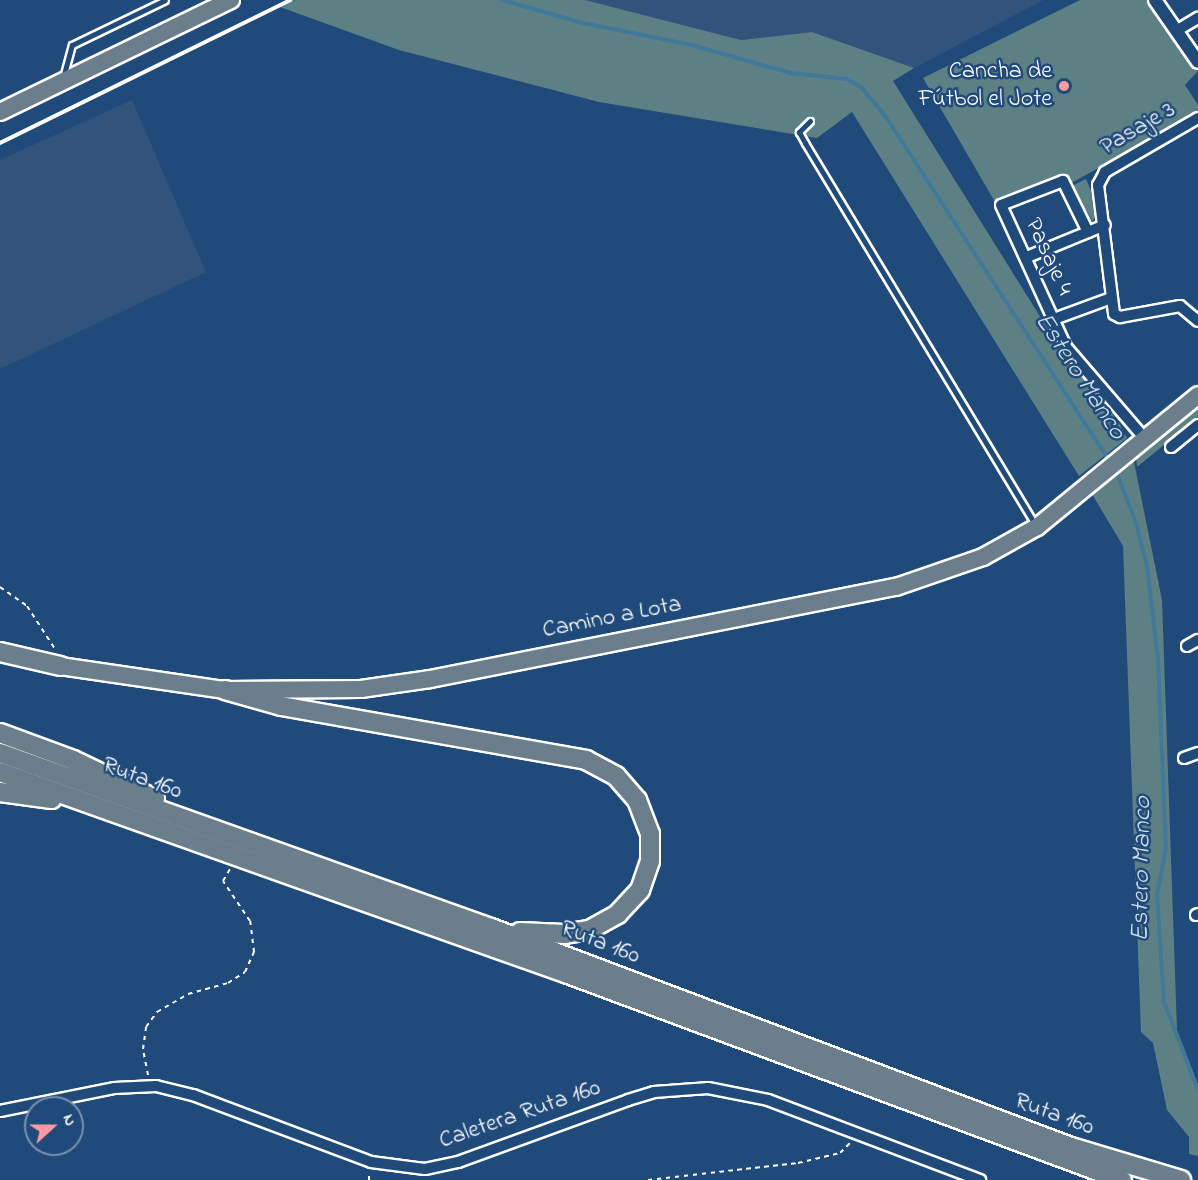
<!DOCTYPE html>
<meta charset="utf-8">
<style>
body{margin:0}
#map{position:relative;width:1198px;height:1180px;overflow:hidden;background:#1f4a7a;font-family:"Indie Flower",sans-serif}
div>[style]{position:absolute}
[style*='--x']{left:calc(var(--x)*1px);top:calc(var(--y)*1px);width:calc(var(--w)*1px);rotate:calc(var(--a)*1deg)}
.built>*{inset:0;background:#32547c}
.green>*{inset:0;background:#5d8085}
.stream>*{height:4px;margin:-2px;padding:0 2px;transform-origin:2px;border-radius:2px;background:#40799a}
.path>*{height:2px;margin-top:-1px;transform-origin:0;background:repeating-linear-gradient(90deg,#fff 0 4.5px,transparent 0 9px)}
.roads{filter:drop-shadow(2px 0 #fff) drop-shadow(-2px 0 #fff) drop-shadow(0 2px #fff) drop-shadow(0 -2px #fff)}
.service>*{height:5px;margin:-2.5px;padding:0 2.5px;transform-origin:2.5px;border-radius:2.5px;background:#1f4a7a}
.minor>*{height:10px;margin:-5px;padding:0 5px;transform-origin:5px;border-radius:5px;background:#1f4a7a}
.tertiary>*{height:12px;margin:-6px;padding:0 6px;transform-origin:6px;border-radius:6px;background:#1f4a7a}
.primary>*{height:16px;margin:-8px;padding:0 8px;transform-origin:8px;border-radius:8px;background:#6b7e8b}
.motorway>*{height:18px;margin:-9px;padding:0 9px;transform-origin:9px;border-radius:9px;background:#6b7e8b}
.rail>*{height:4px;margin:-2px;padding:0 2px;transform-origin:2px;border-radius:2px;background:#fff}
.dots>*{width:16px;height:16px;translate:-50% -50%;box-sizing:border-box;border:3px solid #1f4a7a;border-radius:50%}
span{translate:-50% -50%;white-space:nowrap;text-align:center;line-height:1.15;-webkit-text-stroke:5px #1f4a7a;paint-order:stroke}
.poi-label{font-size:24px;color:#fff}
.right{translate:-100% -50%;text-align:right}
.street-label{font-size:24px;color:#fff}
.water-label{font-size:26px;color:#cfdee6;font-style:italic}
.north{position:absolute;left:24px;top:1096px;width:60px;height:60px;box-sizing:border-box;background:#1f4a7a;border:2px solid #7992af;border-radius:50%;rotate:69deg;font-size:16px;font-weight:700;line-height:24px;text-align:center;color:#fff}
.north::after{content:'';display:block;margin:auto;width:21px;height:27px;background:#ff9aa2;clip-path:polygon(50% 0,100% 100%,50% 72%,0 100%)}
</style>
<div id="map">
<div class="built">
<i style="clip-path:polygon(585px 0,1043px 0,914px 68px,812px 32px,741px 40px)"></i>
<i style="clip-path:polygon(132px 100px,206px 272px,0 369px,0 160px)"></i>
</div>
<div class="green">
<i style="clip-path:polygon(295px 0,585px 0,741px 40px,812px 32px,914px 68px,893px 81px,1051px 334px,1119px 423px,1127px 438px,1079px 476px,852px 112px,817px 138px,599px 102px,399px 50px,280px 7px)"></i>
<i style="clip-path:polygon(1080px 0,1148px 0,1198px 71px,1185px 85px,1198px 105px,1198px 112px,1068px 185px,1064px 177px,995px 202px,923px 78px)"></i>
<i style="clip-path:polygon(1086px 179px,1100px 213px,1092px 221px,1072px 186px)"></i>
<i style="clip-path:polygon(1198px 403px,1198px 417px,1137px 467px,1136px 456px)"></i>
<i style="clip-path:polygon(1133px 457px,1162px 600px,1177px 1030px,1198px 1085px,1198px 1156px,1189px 1154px,1189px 1137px,1167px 1110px,1153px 1043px,1141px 1032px,1123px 546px,1092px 494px)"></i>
</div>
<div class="stream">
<i style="--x:502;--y:0;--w:84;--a:15.9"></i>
<i style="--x:583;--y:23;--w:111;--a:11.4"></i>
<i style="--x:692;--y:45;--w:103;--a:15.8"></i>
<i style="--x:791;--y:73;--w:56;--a:6.1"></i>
<i style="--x:847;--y:79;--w:16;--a:30"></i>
<i style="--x:861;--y:87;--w:39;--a:50"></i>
<i style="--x:886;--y:117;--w:409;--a:57"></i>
<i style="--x:1115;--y:469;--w:55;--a:68.6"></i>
<i style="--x:1135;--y:520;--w:48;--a:75.4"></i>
<i style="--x:1147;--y:566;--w:94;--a:83.3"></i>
<i style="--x:1158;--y:659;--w:189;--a:87.6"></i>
<i style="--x:1166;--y:848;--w:47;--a:101.1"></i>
<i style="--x:1157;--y:894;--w:108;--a:86.3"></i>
<i style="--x:1164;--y:1002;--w:94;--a:68.9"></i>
</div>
<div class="path">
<i style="--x:0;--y:587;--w:33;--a:35"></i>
<i style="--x:27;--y:606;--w:51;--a:56.9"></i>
<i style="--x:148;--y:1075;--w:26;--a:-101"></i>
<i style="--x:143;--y:1049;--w:22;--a:-82"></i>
<i style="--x:146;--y:1027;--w:19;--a:-54"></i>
<i style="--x:157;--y:1012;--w:36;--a:-30"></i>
<i style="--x:188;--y:994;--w:41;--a:-15.4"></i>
<i style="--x:228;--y:983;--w:20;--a:-33"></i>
<i style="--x:245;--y:972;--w:22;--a:-66"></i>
<i style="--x:254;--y:952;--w:31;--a:-97"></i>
<i style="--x:250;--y:921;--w:48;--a:-124"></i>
<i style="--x:223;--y:881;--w:14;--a:-60"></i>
<i style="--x:369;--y:1180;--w:6;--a:-90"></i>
<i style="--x:648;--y:1180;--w:151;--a:-6.5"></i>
<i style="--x:798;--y:1163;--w:43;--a:-13.4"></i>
<i style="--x:840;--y:1153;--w:16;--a:-45"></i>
</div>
<div class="roads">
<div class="service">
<i style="--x:63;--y:78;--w:34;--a:-75"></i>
<i style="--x:72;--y:45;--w:103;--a:-25.8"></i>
<i style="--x:810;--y:121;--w:16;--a:135"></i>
<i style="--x:799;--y:132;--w:13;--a:61"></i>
<i style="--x:805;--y:143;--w:447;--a:58.9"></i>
</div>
<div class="minor">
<i style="--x:1176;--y:31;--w:26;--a:-31"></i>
<i style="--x:1198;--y:118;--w:108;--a:149.9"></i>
<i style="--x:1105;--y:172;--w:15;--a:118"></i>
<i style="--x:1098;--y:185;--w:130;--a:82.9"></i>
<i style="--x:1114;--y:314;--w:7;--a:27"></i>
<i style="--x:1120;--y:317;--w:61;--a:-10.4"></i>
<i style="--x:1180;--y:306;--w:23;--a:40"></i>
<i style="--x:1088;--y:232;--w:57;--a:-116.1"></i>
<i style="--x:1063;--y:181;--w:66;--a:158.8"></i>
<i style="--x:1001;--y:205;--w:156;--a:65.4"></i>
<i style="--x:1066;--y:347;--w:121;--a:49.3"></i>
<i style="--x:1027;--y:257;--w:84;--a:-22.3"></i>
<i style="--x:1054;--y:319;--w:61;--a:-20.2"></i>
<i style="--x:1171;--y:447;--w:35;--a:-39"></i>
<i style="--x:1187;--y:646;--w:13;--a:-29"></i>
<i style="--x:1184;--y:758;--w:15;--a:-20"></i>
<i style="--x:1196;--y:915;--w:2;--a:-27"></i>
<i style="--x:0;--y:1111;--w:116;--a:-11.4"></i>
<i style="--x:114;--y:1088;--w:42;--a:-2.7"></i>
<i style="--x:156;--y:1086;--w:38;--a:14"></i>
<i style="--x:193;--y:1095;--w:190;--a:20.6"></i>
<i style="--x:371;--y:1162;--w:54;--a:7.4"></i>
<i style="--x:425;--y:1169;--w:34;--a:-12"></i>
<i style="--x:458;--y:1162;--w:181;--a:-20"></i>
<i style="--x:628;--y:1100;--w:27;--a:-17"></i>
<i style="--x:654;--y:1092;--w:54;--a:-4.2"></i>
<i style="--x:708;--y:1088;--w:61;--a:11.3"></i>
<i style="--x:768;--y:1100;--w:227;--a:20.7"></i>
</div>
<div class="tertiary">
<i style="--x:1155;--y:0;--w:75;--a:55.3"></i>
</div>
<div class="primary">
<i style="--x:0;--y:112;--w:257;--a:-25.9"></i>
<i style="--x:60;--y:666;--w:167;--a:8.3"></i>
<i style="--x:225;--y:690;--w:136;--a:-0.4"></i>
<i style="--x:361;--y:689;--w:70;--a:-8.2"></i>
<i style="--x:430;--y:679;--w:475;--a:-11.2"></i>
<i style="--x:896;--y:587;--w:92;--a:-19"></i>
<i style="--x:983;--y:557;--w:62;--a:-29.1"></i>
<i style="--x:1037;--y:527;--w:208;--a:-39.3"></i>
</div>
<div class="motorway">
<i style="--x:0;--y:652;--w:62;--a:13.1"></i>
<i style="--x:225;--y:690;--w:58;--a:15.9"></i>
<i style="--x:281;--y:706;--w:310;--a:10"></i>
<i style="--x:586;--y:760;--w:34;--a:28"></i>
<i style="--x:616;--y:776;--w:32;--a:49"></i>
<i style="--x:637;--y:800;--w:36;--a:69"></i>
<i style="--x:650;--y:834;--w:27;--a:90"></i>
<i style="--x:650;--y:861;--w:31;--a:109"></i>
<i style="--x:640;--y:890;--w:33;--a:133"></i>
<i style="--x:618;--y:914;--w:33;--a:151"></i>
<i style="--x:589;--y:930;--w:24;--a:171"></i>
<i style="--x:565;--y:934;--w:45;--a:-177.5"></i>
<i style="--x:0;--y:733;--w:78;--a:20.3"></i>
<i style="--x:73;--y:760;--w:91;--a:25.4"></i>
<i style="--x:0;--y:753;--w:521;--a:19.62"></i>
<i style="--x:491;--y:928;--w:620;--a:20.69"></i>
<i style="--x:1071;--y:1147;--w:115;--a:16.7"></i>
<i style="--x:0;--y:772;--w:603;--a:19.58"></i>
<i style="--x:568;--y:974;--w:591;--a:20.4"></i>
<i style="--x:0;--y:792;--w:52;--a:7.7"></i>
</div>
</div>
<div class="rail">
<i style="--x:0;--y:143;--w:324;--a:-26.2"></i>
</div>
<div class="dots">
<i style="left:1064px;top:86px;background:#ff9aa2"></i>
</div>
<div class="poi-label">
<span class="right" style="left:1052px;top:86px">Cancha de<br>Fútbol el Jote</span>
</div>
<div class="street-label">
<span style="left:1138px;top:129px;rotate:-30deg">Pasaje 3</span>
<span style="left:1048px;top:257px;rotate:65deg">Pasaje 4</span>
<span style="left:612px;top:618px;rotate:-11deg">Camino a Lota</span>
<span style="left:142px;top:779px;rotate:20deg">Ruta 160</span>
<span style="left:600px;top:943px;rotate:21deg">Ruta 160</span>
<span style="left:520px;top:1115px;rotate:-19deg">Caletera Ruta 160</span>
<span style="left:1054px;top:1115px;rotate:20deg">Ruta 160</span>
</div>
<div class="water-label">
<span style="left:1079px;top:377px;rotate:57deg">Estero Manco</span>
<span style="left:1143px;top:869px;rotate:-89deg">Estero Manco</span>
</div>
<div class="north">N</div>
</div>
